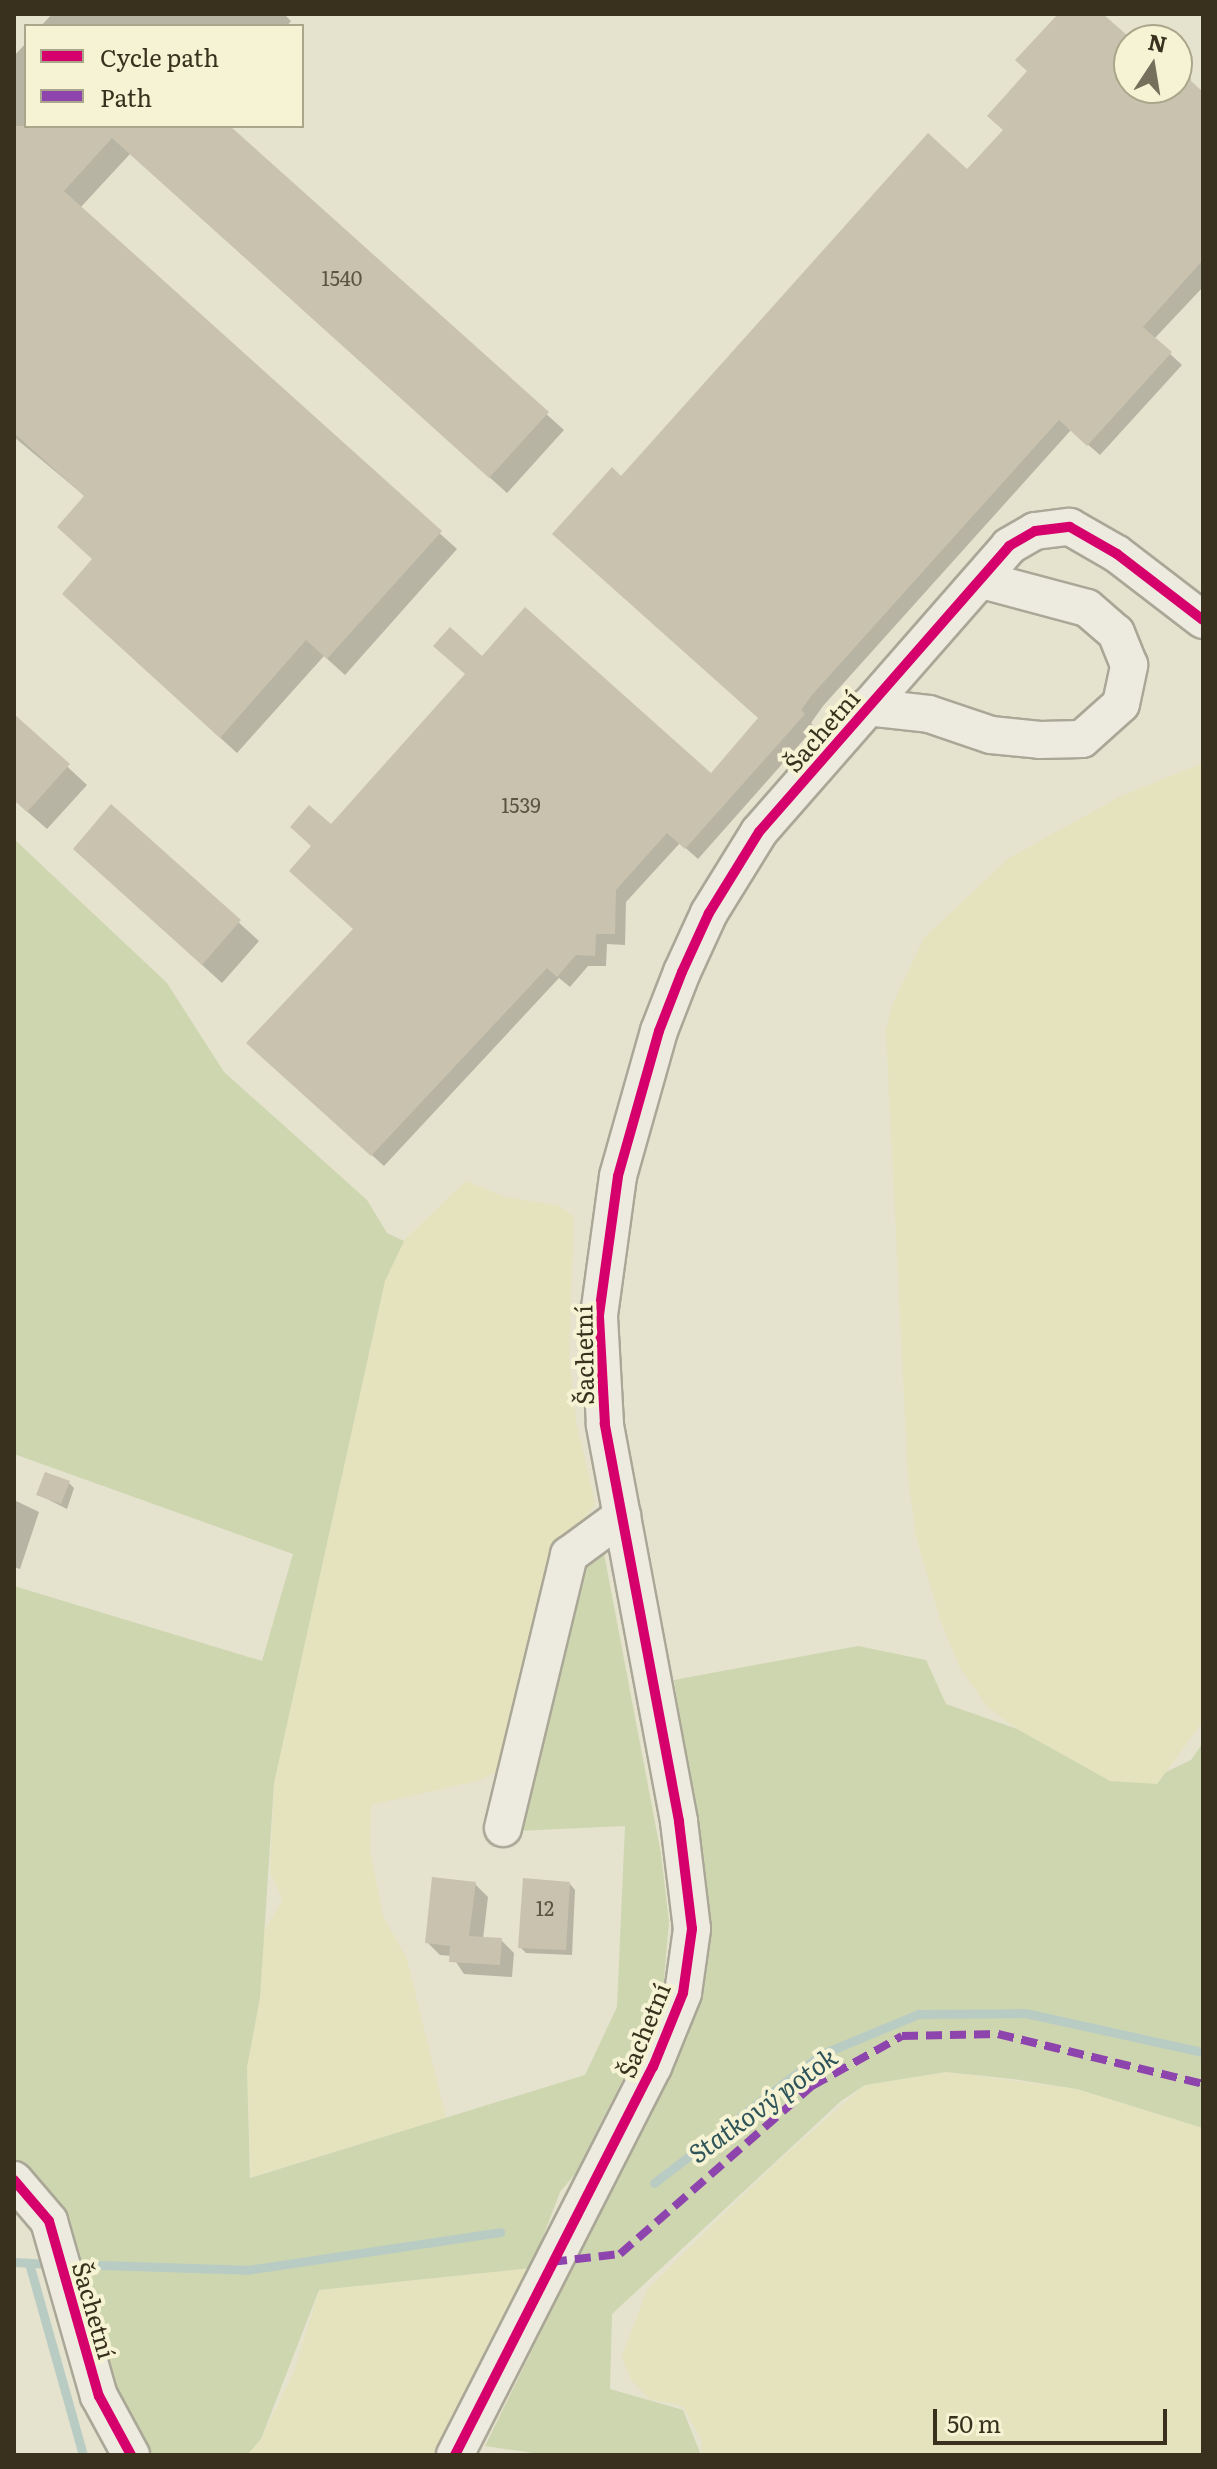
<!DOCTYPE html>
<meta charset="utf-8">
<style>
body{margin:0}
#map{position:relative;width:1217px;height:2469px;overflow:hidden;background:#e5e2ce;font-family:Literata,serif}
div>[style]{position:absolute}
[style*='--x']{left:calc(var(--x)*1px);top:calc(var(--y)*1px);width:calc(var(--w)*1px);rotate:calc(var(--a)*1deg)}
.farmland>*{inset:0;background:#e4e3be}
.green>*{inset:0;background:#ced6b0}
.shadow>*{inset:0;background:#0003}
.stream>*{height:9px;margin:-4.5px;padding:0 4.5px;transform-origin:4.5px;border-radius:4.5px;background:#b9ccc4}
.building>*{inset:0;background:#c9c2af}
.roads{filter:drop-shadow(2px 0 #aaa797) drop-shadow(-2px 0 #aaa797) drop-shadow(0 2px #aaa797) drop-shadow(0 -2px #aaa797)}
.minor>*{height:36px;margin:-18px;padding:0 18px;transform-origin:18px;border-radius:18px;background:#edebe0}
.quiet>*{height:8px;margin-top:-4px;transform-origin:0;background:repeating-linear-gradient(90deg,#8e44ad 0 16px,transparent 0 24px)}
.cycleway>*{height:10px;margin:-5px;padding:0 5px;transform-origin:5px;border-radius:5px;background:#d6006c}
span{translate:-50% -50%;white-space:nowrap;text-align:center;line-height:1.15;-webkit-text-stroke:8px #f6f3d4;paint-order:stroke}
.number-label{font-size:20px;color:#5d5542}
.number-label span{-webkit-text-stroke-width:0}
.street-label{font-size:24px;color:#39311e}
.water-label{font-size:26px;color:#2e5459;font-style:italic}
.frame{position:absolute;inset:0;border:16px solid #39311e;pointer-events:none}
.legend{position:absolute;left:24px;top:24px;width:280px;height:104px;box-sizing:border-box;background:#f6f3d4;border:2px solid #aaa58b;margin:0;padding:10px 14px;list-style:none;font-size:24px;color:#39311e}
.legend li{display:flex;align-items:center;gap:16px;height:40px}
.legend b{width:40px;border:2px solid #aaa58b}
.north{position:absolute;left:1113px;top:24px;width:80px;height:80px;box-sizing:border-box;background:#f6f3d4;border:2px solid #aaa58b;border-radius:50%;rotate:12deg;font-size:22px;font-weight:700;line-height:32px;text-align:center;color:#39311e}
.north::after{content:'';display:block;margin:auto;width:28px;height:36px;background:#756f5c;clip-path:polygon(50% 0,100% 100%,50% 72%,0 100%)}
.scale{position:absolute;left:933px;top:2409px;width:234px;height:36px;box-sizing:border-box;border:4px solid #39311e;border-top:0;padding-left:10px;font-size:24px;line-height:28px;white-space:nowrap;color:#39311e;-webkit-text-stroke:6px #f6f3d4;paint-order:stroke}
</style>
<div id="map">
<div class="farmland">
<i style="clip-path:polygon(1203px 763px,1203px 1721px,1157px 1784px,1140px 1785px,1110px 1781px,1027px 1737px,987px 1706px,960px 1668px,941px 1622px,916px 1536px,908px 1478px,886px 1031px,892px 1005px,924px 938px,1009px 858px,1121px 796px)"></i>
<i style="clip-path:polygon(466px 1181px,505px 1197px,560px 1206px,574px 1217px,569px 1354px,576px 1421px,595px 1504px,546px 1572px,507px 1755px,498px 1770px,481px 1780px,371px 1805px,370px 1851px,383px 1916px,407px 1959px,446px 2118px,251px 2177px,247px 2067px,260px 1998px,263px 1932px,283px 1900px,270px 1872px,274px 1782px,385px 1281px,396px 1248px)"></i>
<i style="clip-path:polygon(947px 2072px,1077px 2089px,1203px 2128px,1203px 2455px,701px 2455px,702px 2441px,683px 2406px,649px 2399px,630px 2378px,622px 2356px,647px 2290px,774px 2165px,865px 2085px)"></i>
<i style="clip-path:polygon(531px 2268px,438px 2455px,247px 2455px,261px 2439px,294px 2372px,319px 2290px)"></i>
</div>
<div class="green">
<i style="clip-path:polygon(14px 839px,167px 983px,224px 1072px,367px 1200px,387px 1233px,404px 1241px,385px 1281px,274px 1783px,260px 1998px,247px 2067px,250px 2178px,585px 2075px,617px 2007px,625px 1826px,516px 1831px,566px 1584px,602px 1543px,661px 1854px,669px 1922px,662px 2002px,575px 2174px,560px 2192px,531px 2268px,319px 2290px,261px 2439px,247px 2455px,151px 2455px,108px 2391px,14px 2167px,14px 1586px,262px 1661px,293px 1554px,14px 1454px)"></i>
<i style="clip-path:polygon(858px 1646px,926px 1660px,946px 1704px,1017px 1729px,1110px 1781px,1157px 1784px,1166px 1772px,1191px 1760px,1203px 1743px,1203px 2128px,1077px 2089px,1013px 2079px,946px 2072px,865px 2085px,841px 2101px,612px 2314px,610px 2389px,683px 2410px,701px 2455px,547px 2455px,485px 2446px,670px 2068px,696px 1818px,674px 1680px)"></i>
</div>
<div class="shadow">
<i style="clip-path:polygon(52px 14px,284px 14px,291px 21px,287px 26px,41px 26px)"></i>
<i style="clip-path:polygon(1061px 14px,1100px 14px,1129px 40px,1129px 88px,1177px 88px,1185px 78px,1203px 95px,1203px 287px,1154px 339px,1182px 365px,1100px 455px,1071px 430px,823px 706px,811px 723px,815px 727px,698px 859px,680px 843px,626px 902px,625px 945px,607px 944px,606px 966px,588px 966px,570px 987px,559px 978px,384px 1166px,260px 1055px,356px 930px,331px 827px,482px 658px,711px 776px,760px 719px,621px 478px,968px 172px,1005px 131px)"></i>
<i style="clip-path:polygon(26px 43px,26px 126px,227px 126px,564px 430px,507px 493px,130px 154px,80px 208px,457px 549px,345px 675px,324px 656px,237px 753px,81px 611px,94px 560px,86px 497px,14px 437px,14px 56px)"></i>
<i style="clip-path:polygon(14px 717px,87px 785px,47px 829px,14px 800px)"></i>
<i style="clip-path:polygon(112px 807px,259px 941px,222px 983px,95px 868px)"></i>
<i style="clip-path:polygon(69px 1483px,74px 1488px,67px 1509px,39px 1495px)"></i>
<i style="clip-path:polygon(14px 1500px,39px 1512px,20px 1569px,14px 1567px)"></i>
<i style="clip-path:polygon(475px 1884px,488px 1897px,483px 1939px,501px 1940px,514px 1953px,512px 1977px,464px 1974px,452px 1956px,440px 1955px,427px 1942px)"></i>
<i style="clip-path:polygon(570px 1884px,575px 1890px,572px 1955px,526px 1953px,520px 1947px)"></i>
</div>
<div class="stream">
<i style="--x:654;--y:2183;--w:212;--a:-37.5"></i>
<i style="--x:822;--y:2054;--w:104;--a:-22.6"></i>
<i style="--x:918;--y:2014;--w:107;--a:-0.5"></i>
<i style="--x:1025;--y:2013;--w:182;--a:12.4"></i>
<i style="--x:14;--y:2262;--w:37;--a:3"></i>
<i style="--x:29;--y:2263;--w:199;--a:74.3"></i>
<i style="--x:70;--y:2264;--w:177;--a:1.9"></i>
<i style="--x:247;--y:2270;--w:256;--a:-8.5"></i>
</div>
<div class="building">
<i style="clip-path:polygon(1058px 14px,1103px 14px,1129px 37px,1129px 88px,1177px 88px,1191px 67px,1191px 81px,1203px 92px,1203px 260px,1143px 327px,1172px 352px,1087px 446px,1059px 420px,812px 695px,801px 710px,805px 714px,685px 849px,667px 833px,616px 890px,615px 934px,596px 934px,595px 956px,576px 955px,557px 977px,547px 968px,371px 1156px,246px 1043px,353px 929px,289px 871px,311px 846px,290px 827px,309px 805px,331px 824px,465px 674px,433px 646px,450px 627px,482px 656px,525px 607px,711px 773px,758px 718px,552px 534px,612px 467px,621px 476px,928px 133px,967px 169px,1003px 130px,987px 116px,1027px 71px,1015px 60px)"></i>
<i style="clip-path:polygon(14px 126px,230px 126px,549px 412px,489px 478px,112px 138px,64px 191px,442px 531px,327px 659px,306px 640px,220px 738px,62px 594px,92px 559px,57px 527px,84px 496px,14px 433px)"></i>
<i style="clip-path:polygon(14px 714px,70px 764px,27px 812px,14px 800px)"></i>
<i style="clip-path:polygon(111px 804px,241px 920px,202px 965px,73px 849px)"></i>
<i style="clip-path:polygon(45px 1472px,70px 1481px,61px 1504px,36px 1495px)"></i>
<i style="clip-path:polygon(432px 1877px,476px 1882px,469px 1936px,502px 1938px,500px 1965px,449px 1962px,450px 1946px,425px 1943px)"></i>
<i style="clip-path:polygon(523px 1878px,570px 1882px,566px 1950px,518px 1948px)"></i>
</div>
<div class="roads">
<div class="minor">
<i style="--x:867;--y:707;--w:62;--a:6.4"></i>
<i style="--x:929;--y:714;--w:65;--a:18.7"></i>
<i style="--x:991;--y:735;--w:49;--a:5.8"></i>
<i style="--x:1040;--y:740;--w:42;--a:-1.4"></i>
<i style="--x:1082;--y:739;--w:52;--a:-41.9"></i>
<i style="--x:1121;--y:704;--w:40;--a:-78"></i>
<i style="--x:1129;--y:665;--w:35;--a:-112"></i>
<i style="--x:1116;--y:633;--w:38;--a:-139"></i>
<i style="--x:1087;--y:608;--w:109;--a:-165.1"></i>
<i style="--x:503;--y:1828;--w:281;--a:-76.4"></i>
<i style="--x:569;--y:1555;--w:66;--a:-36.3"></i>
<i style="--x:14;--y:2180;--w:54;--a:49.5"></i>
<i style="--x:49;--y:2221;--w:182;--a:74.1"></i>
<i style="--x:99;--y:2396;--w:67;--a:61.5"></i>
<i style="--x:455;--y:2455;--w:436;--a:-63"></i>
<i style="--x:653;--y:2067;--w:80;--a:-67.9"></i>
<i style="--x:683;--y:1993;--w:65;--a:-82"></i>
<i style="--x:692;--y:1929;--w:109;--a:-96.9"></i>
<i style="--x:679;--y:1821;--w:404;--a:-100.6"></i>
<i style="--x:605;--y:1424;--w:109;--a:-93.2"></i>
<i style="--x:599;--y:1315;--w:140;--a:-82.2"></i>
<i style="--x:618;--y:1176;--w:151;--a:-74.2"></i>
<i style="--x:659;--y:1031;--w:63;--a:-68.7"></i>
<i style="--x:682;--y:972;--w:65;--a:-65.4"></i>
<i style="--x:709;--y:913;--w:95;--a:-58.3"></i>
<i style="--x:759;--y:832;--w:380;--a:-48.8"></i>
<i style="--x:1009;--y:546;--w:30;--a:-30"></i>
<i style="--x:1035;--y:531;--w:35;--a:-7"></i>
<i style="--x:1070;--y:527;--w:54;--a:29.9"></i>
<i style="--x:1117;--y:554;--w:108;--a:37.5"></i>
</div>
</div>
<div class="quiet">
<i style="--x:551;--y:2262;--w:69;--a:-6.6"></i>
<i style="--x:620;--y:2254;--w:255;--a:-41.2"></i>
<i style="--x:812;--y:2086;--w:103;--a:-29.1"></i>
<i style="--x:902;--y:2036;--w:96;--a:-1.2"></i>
<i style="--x:998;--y:2034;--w:211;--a:13.7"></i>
</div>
<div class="cycleway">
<i style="--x:14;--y:2180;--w:54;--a:49.5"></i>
<i style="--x:49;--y:2221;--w:182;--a:74.1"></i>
<i style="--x:99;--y:2396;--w:67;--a:61.5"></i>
<i style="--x:455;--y:2455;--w:436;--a:-63"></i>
<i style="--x:653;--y:2067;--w:80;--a:-67.9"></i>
<i style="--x:683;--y:1993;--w:65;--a:-82"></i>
<i style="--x:692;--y:1929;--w:109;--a:-96.9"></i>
<i style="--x:679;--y:1821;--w:404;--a:-100.6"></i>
<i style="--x:605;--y:1424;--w:109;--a:-93.2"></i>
<i style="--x:599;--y:1315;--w:140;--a:-82.2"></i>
<i style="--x:618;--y:1176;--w:151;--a:-74.2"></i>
<i style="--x:659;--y:1031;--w:63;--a:-68.7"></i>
<i style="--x:682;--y:972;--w:65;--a:-65.4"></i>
<i style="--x:709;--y:913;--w:95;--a:-58.3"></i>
<i style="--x:759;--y:832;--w:380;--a:-48.8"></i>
<i style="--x:1009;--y:546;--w:30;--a:-30"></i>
<i style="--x:1035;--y:531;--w:35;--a:-7"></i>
<i style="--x:1070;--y:527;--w:54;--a:29.9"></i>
<i style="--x:1117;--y:554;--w:108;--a:37.5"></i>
</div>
<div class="number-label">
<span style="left:342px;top:277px">1540</span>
<span style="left:521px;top:804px">1539</span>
<span style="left:545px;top:1907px">12</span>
</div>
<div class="street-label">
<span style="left:821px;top:730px;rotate:-49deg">Šachetní</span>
<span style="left:583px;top:1355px;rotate:-91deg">Šachetní</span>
<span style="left:643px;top:2030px;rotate:-68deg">Šachetní</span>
<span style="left:95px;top:2310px;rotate:74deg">Šachetní</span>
</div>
<div class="water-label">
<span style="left:762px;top:2104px;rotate:-36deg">Statkový potok</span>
</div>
<div class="frame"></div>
<ul class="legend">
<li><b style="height:10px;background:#d6006c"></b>Cycle path</li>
<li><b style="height:10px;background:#8e44ad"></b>Path</li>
</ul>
<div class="north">N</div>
<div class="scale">50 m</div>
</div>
